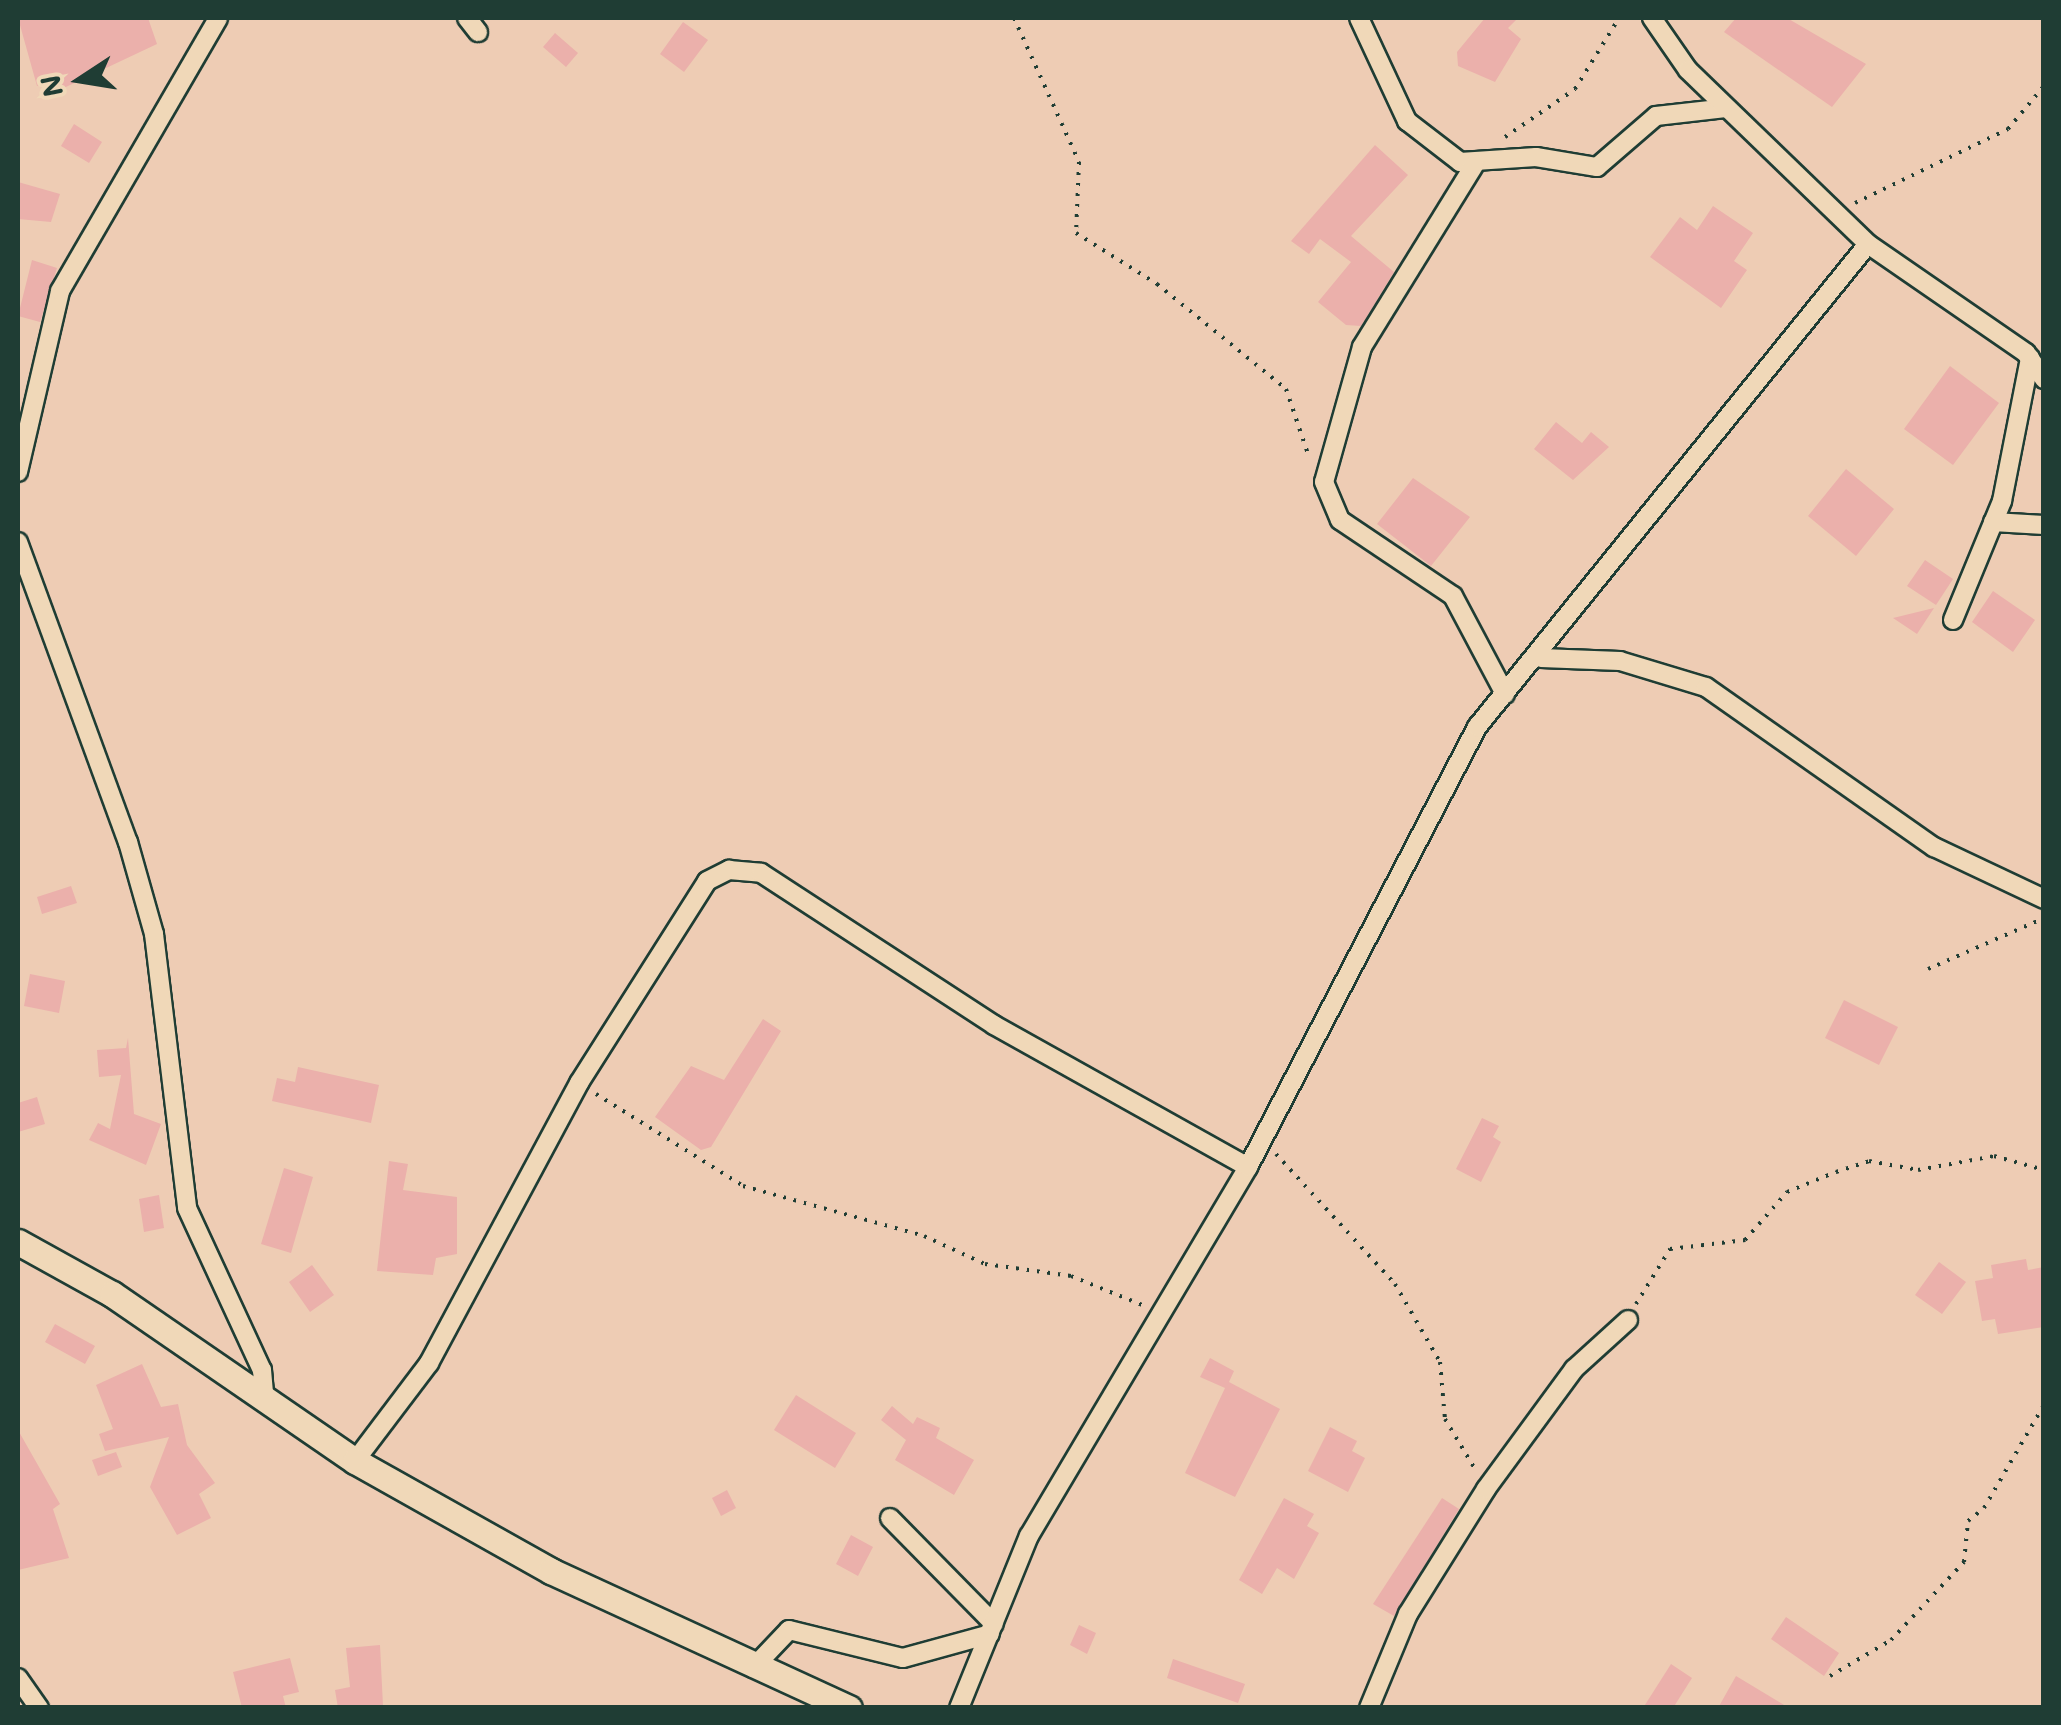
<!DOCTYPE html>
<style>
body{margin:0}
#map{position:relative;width:2061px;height:1725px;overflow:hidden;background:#eeccb4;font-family:Mali,sans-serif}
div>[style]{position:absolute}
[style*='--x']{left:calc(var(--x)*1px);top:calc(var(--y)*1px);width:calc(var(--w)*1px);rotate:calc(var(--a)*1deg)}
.building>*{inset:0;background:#ebb0ab}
.path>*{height:4px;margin-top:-2px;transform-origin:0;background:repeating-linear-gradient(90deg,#1f3d34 0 2.5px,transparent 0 10.5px)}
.roads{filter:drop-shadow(2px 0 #1f3d34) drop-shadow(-2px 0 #1f3d34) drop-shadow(0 2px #1f3d34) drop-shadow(0 -2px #1f3d34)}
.minor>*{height:18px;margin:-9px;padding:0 9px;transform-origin:9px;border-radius:9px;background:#f0d8b8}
.secondary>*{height:25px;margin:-12.5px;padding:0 12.5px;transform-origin:12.5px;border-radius:12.5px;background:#f0d8b8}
span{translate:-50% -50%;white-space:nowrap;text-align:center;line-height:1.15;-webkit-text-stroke:8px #f0d8b8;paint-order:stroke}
.frame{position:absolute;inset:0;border:20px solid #1f3d34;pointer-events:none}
.north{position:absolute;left:30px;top:30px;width:100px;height:100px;-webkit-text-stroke:8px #f0d8b8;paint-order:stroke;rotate:258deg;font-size:28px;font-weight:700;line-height:40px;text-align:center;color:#1f3d34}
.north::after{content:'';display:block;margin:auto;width:35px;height:45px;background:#1f3d34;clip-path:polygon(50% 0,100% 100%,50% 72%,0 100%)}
</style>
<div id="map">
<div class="building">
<i style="clip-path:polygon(18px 18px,148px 18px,157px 44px,51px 94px,47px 82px,37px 86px)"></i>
<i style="clip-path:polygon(1485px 18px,1518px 18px,1508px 28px,1521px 39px,1495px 82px,1458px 66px,1457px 52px)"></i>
<i style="clip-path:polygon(1736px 18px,1787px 18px,1866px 64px,1832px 107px,1724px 32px)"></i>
<i style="clip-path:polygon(683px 22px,708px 40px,684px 72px,660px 54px)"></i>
<i style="clip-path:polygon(555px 33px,578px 53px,566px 67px,543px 47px)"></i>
<i style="clip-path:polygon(74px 124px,102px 142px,89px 163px,61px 146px)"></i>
<i style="clip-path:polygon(1375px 145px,1408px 175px,1351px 236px,1394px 272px,1361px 326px,1346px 325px,1318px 302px,1351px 262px,1320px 239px,1309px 254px,1291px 241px)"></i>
<i style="clip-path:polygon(18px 182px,60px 194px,51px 222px,18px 219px)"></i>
<i style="clip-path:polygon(1713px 206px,1753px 233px,1734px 261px,1747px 270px,1721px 308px,1650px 257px,1680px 217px,1697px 230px)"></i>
<i style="clip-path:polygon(32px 260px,57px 268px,40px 322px,18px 316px)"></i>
<i style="clip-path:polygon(1950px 366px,1999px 403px,1953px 465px,1904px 429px)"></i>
<i style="clip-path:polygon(1556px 422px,1582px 443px,1591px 432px,1609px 447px,1573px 480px,1534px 449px)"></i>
<i style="clip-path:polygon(1846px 469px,1894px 509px,1856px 556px,1808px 516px)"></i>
<i style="clip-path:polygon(1413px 478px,1470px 517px,1431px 566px,1377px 524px)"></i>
<i style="clip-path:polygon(1925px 560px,1953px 579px,1936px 605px,1907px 586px)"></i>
<i style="clip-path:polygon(1993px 591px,2035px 620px,2013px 652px,1972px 622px)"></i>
<i style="clip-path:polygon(1934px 608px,1917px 634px,1893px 618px)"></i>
<i style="clip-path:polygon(71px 886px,77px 903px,42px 914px,37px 897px)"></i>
<i style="clip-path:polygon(30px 974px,65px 981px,59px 1013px,24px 1006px)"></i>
<i style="clip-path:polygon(1844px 1000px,1898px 1027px,1879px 1065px,1825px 1038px)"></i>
<i style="clip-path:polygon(763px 1019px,781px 1031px,711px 1147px,701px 1150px,655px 1117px,691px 1066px,724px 1080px)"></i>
<i style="clip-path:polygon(128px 1038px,134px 1114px,161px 1124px,146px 1165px,89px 1140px,98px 1123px,110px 1129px,121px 1075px,99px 1077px,97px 1050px,126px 1048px)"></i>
<i style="clip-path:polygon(298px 1067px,379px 1085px,371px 1123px,272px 1101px,277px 1078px,295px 1082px)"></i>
<i style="clip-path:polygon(37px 1097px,45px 1124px,18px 1132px,18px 1103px)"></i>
<i style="clip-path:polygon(1482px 1118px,1499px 1126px,1493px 1137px,1501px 1142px,1481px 1182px,1456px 1169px)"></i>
<i style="clip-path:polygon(389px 1161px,408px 1164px,403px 1190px,457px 1197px,457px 1254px,436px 1258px,433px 1275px,377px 1271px)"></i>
<i style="clip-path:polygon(284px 1168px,313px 1177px,291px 1253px,261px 1244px)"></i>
<i style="clip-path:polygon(159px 1195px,164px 1228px,144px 1232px,139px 1199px)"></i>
<i style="clip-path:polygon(2026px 1259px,2028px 1270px,2044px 1267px,2044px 1327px,1998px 1334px,1995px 1319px,1982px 1321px,1975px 1281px,1993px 1278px,1991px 1265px)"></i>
<i style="clip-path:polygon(1939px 1262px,1966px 1282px,1942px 1314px,1915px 1295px)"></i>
<i style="clip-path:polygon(312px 1265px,334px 1295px,310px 1312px,289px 1282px)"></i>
<i style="clip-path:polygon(55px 1324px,95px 1346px,85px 1364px,45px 1342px)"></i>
<i style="clip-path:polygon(1210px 1358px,1234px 1371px,1229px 1382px,1280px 1409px,1235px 1497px,1185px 1473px,1225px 1388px,1200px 1377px)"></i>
<i style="clip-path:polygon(142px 1364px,161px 1407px,178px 1404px,187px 1445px,215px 1483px,199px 1494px,211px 1518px,177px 1535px,150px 1487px,169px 1437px,105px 1451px,99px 1434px,113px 1429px,96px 1385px)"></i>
<i style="clip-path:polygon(796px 1395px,856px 1433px,835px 1468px,774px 1430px)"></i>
<i style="clip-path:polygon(892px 1406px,913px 1424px,917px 1417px,940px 1428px,936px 1438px,974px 1460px,954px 1495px,895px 1460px,906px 1440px,881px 1420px)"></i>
<i style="clip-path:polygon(1330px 1427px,1357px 1441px,1352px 1451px,1365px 1458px,1348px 1492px,1308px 1471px)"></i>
<i style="clip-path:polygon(18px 1430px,60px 1504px,53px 1509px,69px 1558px,18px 1570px)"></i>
<i style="clip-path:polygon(116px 1452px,122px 1467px,98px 1476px,92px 1460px)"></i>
<i style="clip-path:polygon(727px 1490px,736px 1508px,721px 1516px,712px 1498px)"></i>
<i style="clip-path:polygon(1284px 1498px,1314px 1514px,1307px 1526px,1319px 1533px,1294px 1579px,1277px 1568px,1262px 1594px,1239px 1580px)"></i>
<i style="clip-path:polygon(1442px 1498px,1459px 1509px,1394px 1616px,1373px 1604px)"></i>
<i style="clip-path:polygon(851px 1535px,873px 1547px,858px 1576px,836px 1564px)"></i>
<i style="clip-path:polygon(1786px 1617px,1839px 1653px,1824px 1676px,1771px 1639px)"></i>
<i style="clip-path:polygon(1079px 1625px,1096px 1633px,1087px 1654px,1070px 1645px)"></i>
<i style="clip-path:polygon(380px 1645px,383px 1706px,338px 1708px,335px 1690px,350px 1687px,346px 1648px)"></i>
<i style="clip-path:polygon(290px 1658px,299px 1692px,283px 1696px,286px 1708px,242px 1708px,233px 1672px)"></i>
<i style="clip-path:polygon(1173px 1659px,1245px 1684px,1238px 1703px,1167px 1678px)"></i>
<i style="clip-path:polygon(1671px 1664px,1692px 1678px,1673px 1708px,1643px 1708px)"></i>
<i style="clip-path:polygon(1736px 1676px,1789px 1708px,1718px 1708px)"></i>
</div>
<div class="path">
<i style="--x:1014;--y:18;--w:158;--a:65.7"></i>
<i style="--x:1079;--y:162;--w:71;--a:92.4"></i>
<i style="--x:1076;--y:233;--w:96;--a:32.2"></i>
<i style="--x:1157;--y:284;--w:166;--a:39.1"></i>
<i style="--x:1286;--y:389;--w:72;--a:71.3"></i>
<i style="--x:1505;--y:137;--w:85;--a:-34.4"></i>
<i style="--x:1575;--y:89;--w:84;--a:-58.2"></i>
<i style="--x:1855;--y:203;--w:170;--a:-25.8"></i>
<i style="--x:2008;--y:129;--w:56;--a:-50.1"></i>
<i style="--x:1928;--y:969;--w:127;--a:-23.7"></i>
<i style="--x:596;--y:1094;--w:173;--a:32"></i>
<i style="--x:743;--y:1186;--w:188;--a:15.4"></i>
<i style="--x:924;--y:1236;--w:67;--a:24.7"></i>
<i style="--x:985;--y:1264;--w:87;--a:7.9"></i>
<i style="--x:1071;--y:1276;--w:80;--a:22.1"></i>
<i style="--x:1276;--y:1154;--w:176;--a:47.5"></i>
<i style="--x:1395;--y:1284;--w:90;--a:60"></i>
<i style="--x:1440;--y:1362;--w:57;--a:85"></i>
<i style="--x:1445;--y:1419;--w:58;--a:59"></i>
<i style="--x:1636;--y:1304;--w:65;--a:-58.3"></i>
<i style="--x:1670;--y:1249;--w:76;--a:-6.8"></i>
<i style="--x:1745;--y:1240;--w:64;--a:-48.8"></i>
<i style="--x:1787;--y:1192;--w:53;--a:-22.2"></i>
<i style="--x:1836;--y:1172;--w:35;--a:-18"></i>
<i style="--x:1869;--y:1161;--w:50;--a:10.4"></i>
<i style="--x:1918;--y:1170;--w:77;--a:-10.4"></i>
<i style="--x:1994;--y:1156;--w:52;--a:15.6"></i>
<i style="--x:1830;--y:1676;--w:71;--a:-30.5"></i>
<i style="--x:1891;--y:1640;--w:107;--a:-46.9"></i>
<i style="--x:1964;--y:1562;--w:41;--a:-84.4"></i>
<i style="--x:1968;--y:1521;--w:21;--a:-39"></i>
<i style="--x:1984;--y:1508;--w:119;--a:-59.8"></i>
</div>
<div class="roads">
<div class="minor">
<i style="--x:467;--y:18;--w:18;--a:52"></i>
<i style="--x:1359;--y:18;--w:114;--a:65"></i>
<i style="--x:1407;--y:121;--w:67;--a:37.7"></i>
<i style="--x:1460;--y:162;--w:76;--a:-3.8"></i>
<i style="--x:1536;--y:157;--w:62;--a:9.3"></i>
<i style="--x:1597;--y:167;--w:78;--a:-40.8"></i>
<i style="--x:1656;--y:116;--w:70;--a:-6.5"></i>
<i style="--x:1652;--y:18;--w:63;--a:55.3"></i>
<i style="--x:1688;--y:70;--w:250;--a:44"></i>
<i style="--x:1868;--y:244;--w:192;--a:34.6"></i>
<i style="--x:2026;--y:353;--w:32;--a:55"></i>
<i style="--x:1475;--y:164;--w:215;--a:121.7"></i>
<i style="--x:1362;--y:347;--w:140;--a:105.7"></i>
<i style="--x:1324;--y:482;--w:41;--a:67.2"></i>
<i style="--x:1340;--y:520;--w:136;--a:33.9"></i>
<i style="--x:1453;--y:596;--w:111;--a:62"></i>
<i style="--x:18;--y:472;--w:186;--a:-76.9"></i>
<i style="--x:60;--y:291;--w:315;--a:-59.9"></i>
<i style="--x:1993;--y:522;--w:51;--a:3.4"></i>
<i style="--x:18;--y:542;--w:320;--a:69.9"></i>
<i style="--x:128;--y:842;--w:96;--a:74.2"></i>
<i style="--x:154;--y:934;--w:276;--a:83.1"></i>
<i style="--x:187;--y:1208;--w:179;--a:65.2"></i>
<i style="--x:262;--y:1370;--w:32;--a:85"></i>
<i style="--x:1953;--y:620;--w:129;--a:-67.6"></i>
<i style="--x:2002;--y:501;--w:146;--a:-78.9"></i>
<i style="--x:1541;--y:658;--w:79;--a:2.2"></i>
<i style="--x:1620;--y:661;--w:90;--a:16.8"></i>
<i style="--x:1706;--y:687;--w:279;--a:35.1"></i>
<i style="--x:1934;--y:847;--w:122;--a:25.3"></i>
<i style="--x:355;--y:1461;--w:123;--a:-52.9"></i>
<i style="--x:429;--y:1363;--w:318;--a:-61.8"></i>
<i style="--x:579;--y:1083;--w:239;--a:-57.6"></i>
<i style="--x:707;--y:881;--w:25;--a:-27"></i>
<i style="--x:729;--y:870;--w:32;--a:5"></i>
<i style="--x:761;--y:873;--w:278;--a:33.1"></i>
<i style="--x:994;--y:1025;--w:291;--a:29.2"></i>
<i style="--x:890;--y:1518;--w:148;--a:45.5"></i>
<i style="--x:753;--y:1668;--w:52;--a:-46.5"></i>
<i style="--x:789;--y:1630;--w:117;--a:13.8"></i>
<i style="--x:903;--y:1658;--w:90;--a:-15.4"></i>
<i style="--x:18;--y:1678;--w:37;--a:55"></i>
<i style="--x:959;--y:1708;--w:186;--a:-67.9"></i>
<i style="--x:1029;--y:1536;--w:429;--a:-59.3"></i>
<i style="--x:1248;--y:1167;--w:496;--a:-62.5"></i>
<i style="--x:1477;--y:727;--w:621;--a:-51.01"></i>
<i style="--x:1369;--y:1708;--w:102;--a:-67.5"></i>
<i style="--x:1408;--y:1614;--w:147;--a:-58"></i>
<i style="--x:1486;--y:1489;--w:149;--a:-53.7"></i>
<i style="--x:1574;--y:1369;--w:73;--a:-42.2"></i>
</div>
<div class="secondary">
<i style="--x:18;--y:1242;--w:107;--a:29"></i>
<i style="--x:112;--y:1294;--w:295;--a:34.5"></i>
<i style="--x:355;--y:1461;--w:225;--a:29.3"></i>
<i style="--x:551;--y:1571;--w:328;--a:24.7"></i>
</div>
</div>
<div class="frame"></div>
<div class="north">N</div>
</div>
